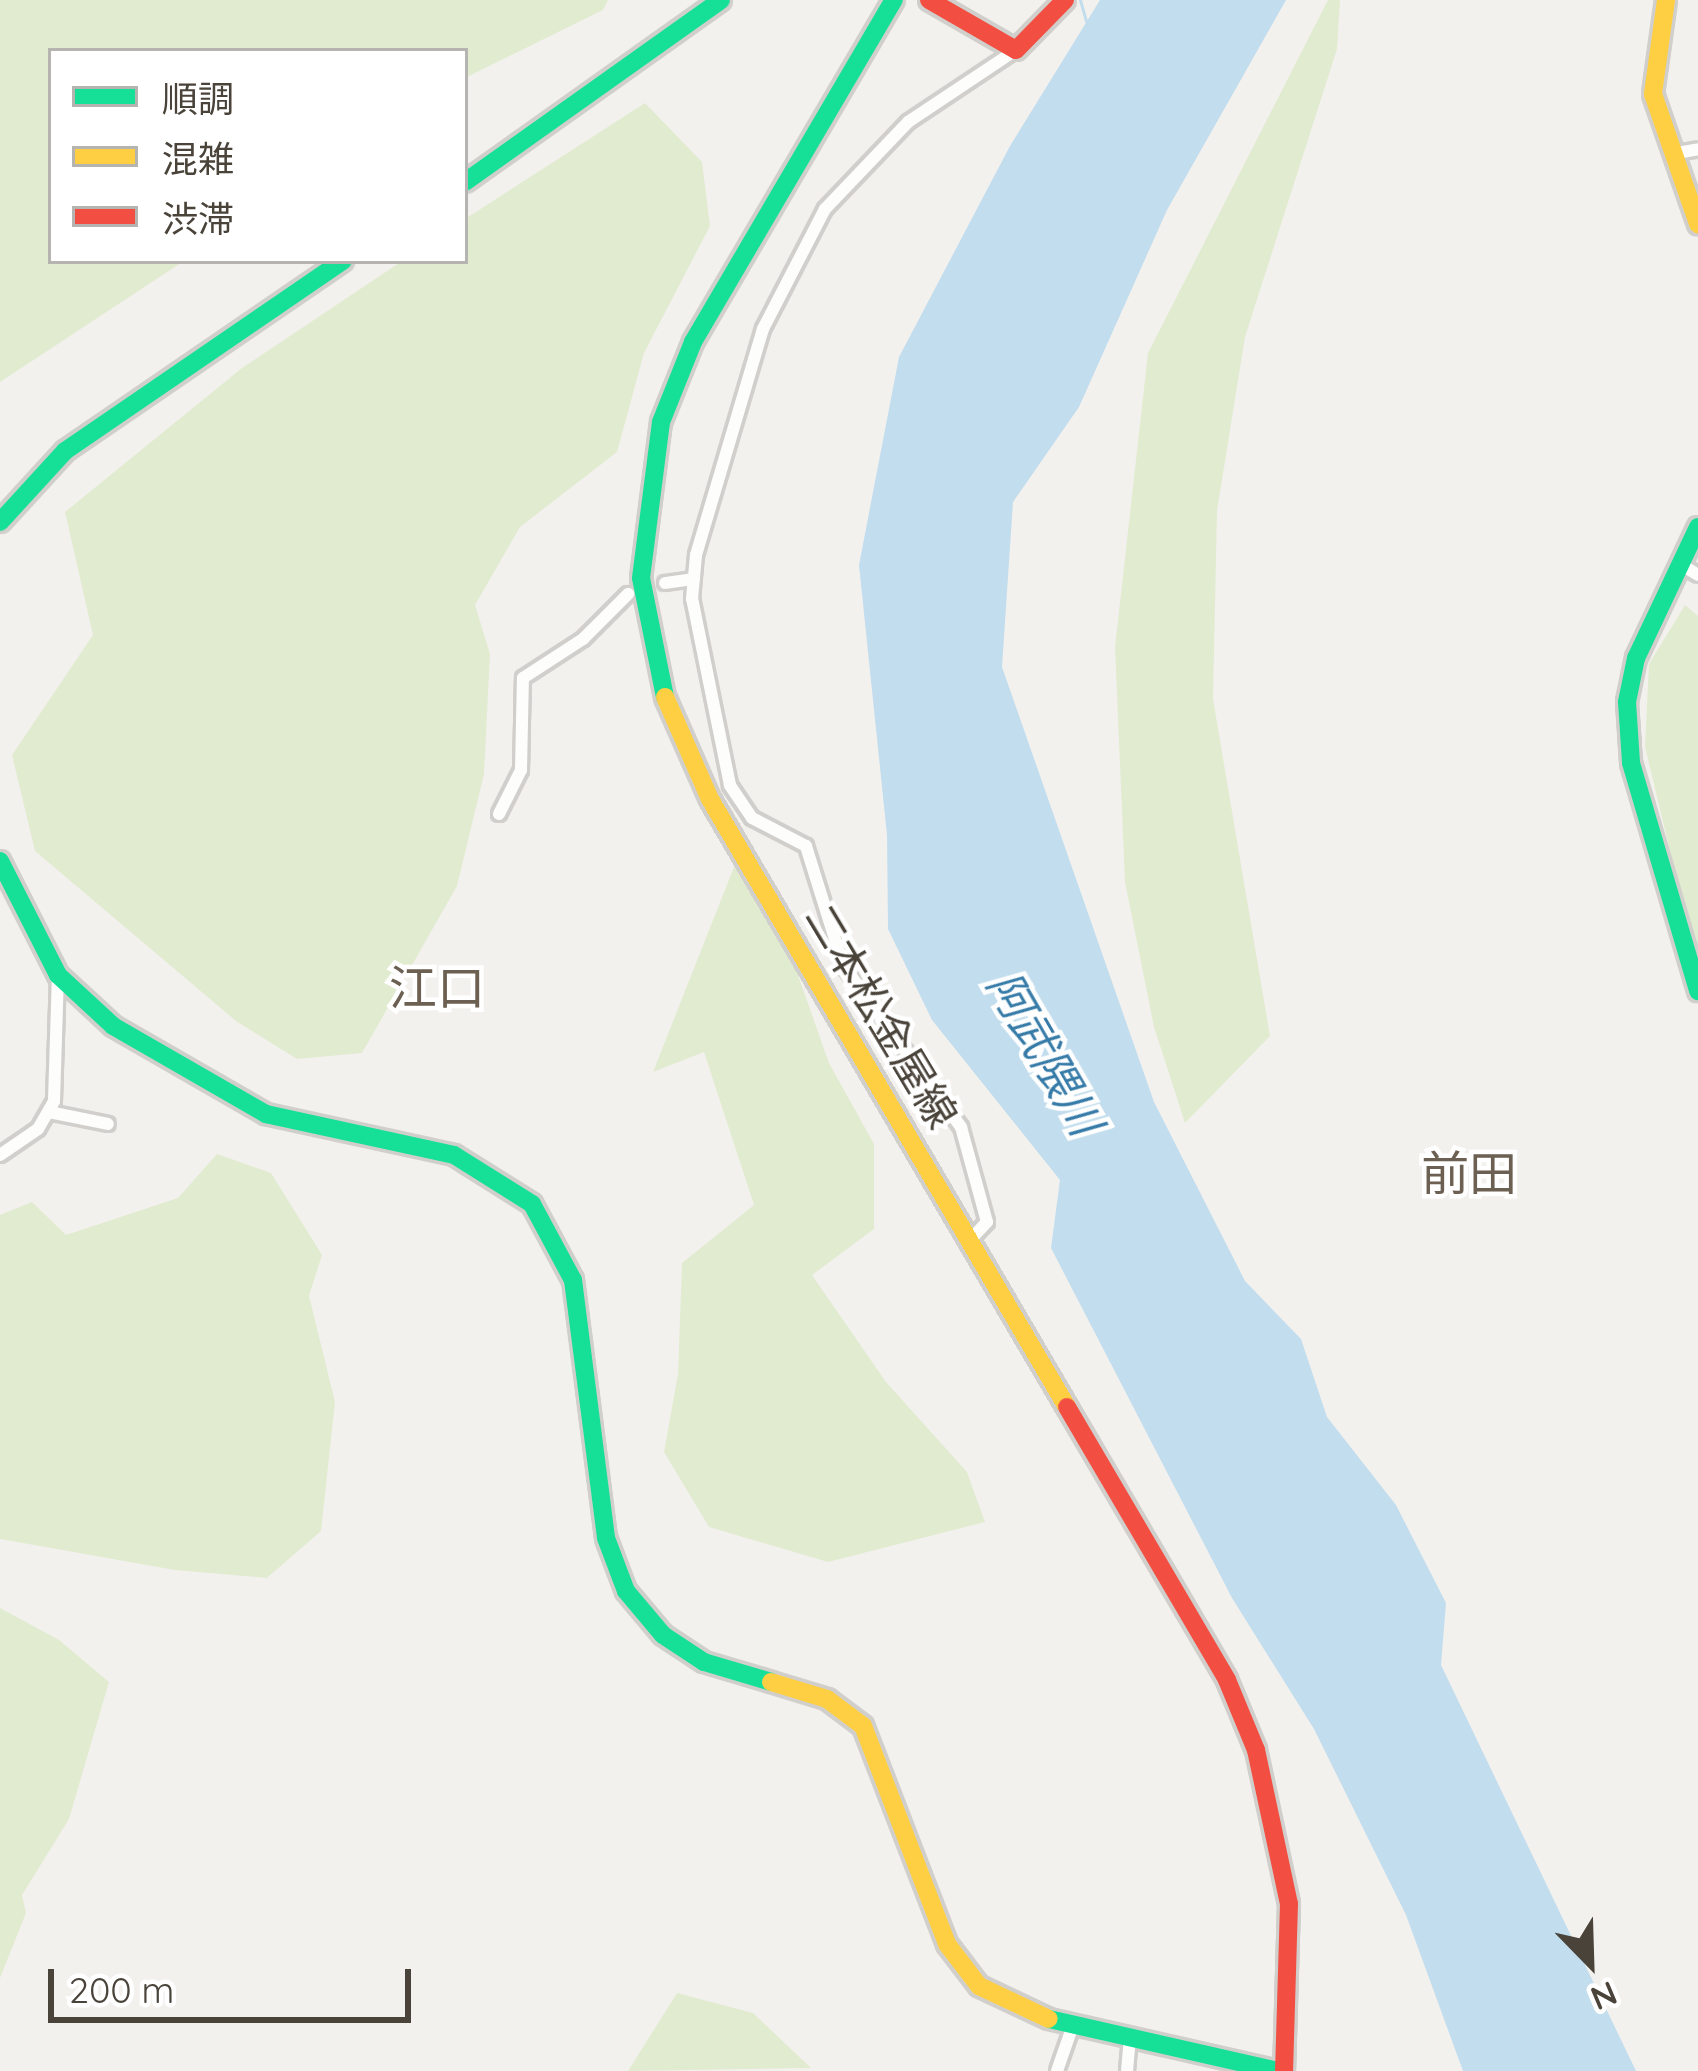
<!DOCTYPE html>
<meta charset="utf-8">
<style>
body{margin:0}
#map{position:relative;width:1698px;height:2071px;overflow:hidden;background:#f3f1ee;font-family:Quicksand,"Noto Sans JP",sans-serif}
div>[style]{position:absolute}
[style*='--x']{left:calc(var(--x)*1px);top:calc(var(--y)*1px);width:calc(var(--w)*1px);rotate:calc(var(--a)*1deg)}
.green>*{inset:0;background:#e1ebd0}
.water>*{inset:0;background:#c2dded}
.stream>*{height:3px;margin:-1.5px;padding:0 1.5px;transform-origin:1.5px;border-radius:1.5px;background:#c2dded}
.roads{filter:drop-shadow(3px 0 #d1cfcc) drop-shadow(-3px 0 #d1cfcc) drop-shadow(0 3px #d1cfcc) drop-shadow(0 -3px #d1cfcc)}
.street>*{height:12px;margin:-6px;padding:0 6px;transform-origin:6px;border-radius:6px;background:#fdfdfc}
.fast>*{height:18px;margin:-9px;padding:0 9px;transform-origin:9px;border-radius:9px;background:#16e098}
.slow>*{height:18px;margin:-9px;padding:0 9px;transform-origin:9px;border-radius:9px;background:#ffcf43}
.jam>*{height:18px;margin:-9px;padding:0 9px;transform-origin:9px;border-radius:9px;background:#f24e42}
span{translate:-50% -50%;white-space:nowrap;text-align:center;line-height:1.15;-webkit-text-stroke:9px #fff;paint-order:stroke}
.street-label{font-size:42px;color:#49433a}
.water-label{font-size:45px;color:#367ba8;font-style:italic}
.quarter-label{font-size:48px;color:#6c6052}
.legend{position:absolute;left:48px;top:48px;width:420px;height:216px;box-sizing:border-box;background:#fff;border:3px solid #b6b4b0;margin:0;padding:15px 21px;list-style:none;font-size:36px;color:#49433a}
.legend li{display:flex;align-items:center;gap:24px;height:60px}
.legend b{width:60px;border:3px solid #b6b4b0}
.north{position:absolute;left:1530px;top:1903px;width:120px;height:120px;-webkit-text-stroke:9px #fff;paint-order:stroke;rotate:157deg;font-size:33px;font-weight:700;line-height:48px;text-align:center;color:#49433a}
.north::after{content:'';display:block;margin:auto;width:42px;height:54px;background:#49433a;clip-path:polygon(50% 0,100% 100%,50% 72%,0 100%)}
.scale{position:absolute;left:48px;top:1969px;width:363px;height:54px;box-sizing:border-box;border:6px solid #49433a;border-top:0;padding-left:15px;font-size:36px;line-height:42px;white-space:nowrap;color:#49433a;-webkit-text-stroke:9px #fff;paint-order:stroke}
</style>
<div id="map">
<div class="green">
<i style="clip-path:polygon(0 0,608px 0,603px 10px,465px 78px,465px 51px,51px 51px,51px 261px,184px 261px,0 382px)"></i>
<i style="clip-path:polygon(1328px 0,1340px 0,1337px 49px,1245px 337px,1217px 511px,1213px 699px,1270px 1036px,1185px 1123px,1154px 1027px,1125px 882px,1115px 647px,1148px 353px)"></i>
<i style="clip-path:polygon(645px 103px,702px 162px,710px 226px,644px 353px,617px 452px,520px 527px,475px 605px,490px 654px,484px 774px,457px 886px,362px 1053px,297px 1059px,236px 1021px,35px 851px,12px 755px,93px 635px,65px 512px,242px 368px,402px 261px,465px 261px,465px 219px)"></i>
<i style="clip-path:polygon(1685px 605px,1698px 616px,1698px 967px,1645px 747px,1649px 664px)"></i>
<i style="clip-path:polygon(734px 867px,769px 893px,829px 1063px,874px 1144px,874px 1229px,812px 1275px,886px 1382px,967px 1472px,985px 1522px,828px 1562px,709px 1527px,664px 1452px,678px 1374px,682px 1263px,754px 1205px,704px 1052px,653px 1072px)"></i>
<i style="clip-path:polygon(217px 1154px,271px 1173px,322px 1255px,309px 1296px,335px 1402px,321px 1531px,267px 1578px,175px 1570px,0 1539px,0 1215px,32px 1202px,66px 1235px,178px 1198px)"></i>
<i style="clip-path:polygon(0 1608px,59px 1640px,109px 1682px,69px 1819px,22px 1895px,26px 1913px,0 1978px)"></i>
<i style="clip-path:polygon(677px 1993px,753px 2013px,811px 2068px,628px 2071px)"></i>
</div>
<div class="water">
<i style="clip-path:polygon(1100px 0,1286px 0,1167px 210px,1079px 407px,1013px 502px,1002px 667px,1154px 1102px,1245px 1281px,1301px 1339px,1327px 1417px,1396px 1505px,1446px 1603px,1441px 1665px,1636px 2071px,1463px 2071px,1406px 1915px,1314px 1729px,1232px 1598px,1051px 1248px,1060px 1180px,932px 1020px,888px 929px,887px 835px,859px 565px,899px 357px,1010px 146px)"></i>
</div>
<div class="stream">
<i style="--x:1080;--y:0;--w:22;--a:74"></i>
</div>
<div class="roads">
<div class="street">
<i style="--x:1671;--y:154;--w:27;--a:-10"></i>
<i style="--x:1680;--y:564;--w:21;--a:31"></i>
<i style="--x:665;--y:583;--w:29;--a:-8"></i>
<i style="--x:499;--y:814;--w:49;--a:-63.4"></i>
<i style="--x:521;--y:770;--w:92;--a:-88.8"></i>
<i style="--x:523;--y:678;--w:72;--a:-33"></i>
<i style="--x:583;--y:639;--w:64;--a:-45"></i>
<i style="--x:49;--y:1112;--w:60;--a:11.5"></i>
<i style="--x:0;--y:1155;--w:46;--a:-34.4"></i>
<i style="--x:38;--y:1129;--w:32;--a:-60"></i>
<i style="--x:54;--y:1101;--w:126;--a:-88.2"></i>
<i style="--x:972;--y:1238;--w:22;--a:-47"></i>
<i style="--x:987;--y:1222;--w:98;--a:-105.3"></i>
<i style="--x:961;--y:1127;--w:200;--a:-126.1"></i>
<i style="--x:843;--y:965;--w:125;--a:-107.3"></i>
<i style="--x:806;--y:846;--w:61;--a:-152.6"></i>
<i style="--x:752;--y:818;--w:40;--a:-124"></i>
<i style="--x:730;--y:785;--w:190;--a:-101.5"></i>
<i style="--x:692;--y:599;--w:44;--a:-84.8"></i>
<i style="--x:696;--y:555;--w:236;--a:-73.5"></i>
<i style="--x:763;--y:329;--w:135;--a:-62.7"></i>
<i style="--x:825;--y:209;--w:120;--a:-46.3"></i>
<i style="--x:908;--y:122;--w:130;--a:-33.7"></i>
<i style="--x:1057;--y:2071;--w:49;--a:-70.8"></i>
<i style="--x:1127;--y:2071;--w:32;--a:-85"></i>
</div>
<div class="fast">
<i style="--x:465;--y:182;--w:314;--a:-35.4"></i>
<i style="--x:0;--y:522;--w:96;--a:-47.5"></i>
<i style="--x:65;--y:451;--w:337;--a:-34.4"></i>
<i style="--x:1698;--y:527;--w:145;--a:115.3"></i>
<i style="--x:1636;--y:658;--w:45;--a:101.6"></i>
<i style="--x:1627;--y:702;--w:61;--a:86.2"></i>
<i style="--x:1631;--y:763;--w:238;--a:73.6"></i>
<i style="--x:665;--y:697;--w:121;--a:-101.4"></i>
<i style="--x:641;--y:578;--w:157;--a:-82.7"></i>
<i style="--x:661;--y:422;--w:86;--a:-68.2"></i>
<i style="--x:693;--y:342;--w:397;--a:-59.6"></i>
<i style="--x:0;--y:861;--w:128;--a:63"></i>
<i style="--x:58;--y:975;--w:75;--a:42.8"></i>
<i style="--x:113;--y:1026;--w:177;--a:29.9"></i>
<i style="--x:266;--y:1114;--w:192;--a:12.3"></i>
<i style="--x:454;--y:1155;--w:92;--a:32.1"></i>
<i style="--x:532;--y:1204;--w:86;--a:61.7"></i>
<i style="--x:573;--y:1280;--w:260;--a:82.7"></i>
<i style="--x:606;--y:1538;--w:57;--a:69.3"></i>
<i style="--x:626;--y:1591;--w:57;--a:49.9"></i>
<i style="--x:663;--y:1635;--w:49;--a:33.4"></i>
<i style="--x:704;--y:1662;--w:70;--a:16.6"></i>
<i style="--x:1049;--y:2019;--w:235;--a:12.8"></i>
</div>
<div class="slow">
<i style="--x:1666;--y:0;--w:95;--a:97.9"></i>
<i style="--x:1653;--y:94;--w:138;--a:70.9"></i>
<i style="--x:665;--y:697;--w:111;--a:66.2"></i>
<i style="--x:710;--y:799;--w:705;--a:59.58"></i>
<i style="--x:771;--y:1682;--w:59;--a:16.9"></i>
<i style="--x:827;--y:1699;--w:45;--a:36.9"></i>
<i style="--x:863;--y:1726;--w:234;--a:68.9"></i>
<i style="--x:947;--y:1944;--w:53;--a:52.7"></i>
<i style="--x:979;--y:1986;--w:77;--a:25.2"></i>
</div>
<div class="jam">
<i style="--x:929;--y:0;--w:100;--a:29.9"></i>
<i style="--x:1016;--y:50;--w:70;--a:-45.6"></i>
<i style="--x:1067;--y:1407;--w:316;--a:59.6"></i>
<i style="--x:1227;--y:1680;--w:76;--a:67.5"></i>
<i style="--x:1256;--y:1750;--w:157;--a:77.9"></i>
<i style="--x:1289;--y:1904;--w:167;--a:91.7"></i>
</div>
</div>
<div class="street-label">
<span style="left:881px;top:1016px;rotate:59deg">二本松金屋線</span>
</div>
<div class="water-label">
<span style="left:1045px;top:1053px;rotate:60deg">阿武隈川</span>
</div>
<div class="quarter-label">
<span style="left:437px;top:988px">江口</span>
<span style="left:1469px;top:1174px">前田</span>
</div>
<ul class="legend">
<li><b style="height:15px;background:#16e098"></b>順調</li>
<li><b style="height:15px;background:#ffcf43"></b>混雑</li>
<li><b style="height:15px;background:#f24e42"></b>渋滞</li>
</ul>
<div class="north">N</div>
<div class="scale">200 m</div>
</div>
